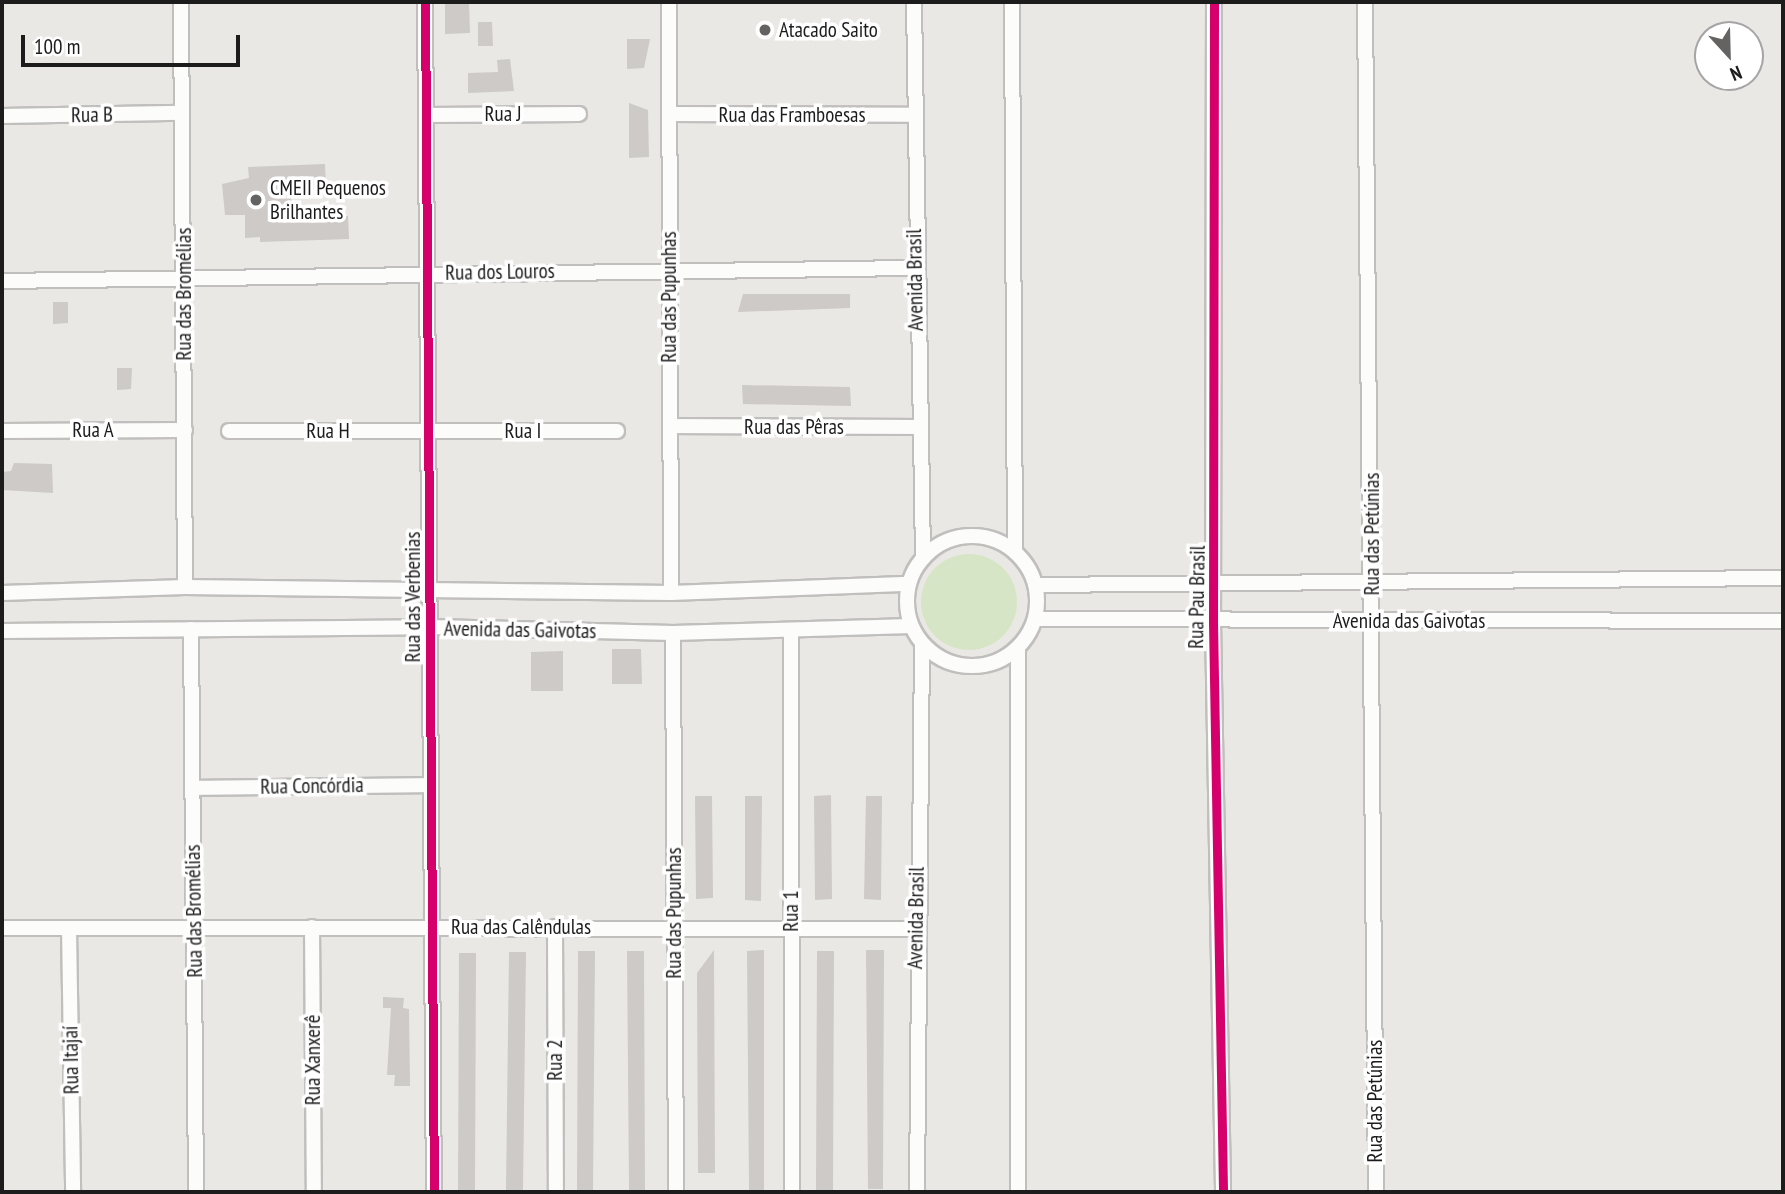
<!DOCTYPE html>
<meta charset="utf-8">
<style>
body{margin:0}
#map{position:relative;width:1785px;height:1194px;overflow:hidden;background:#eae8e4;font-family:"PT Sans Narrow",sans-serif}
div>[style]{position:absolute}
[style*='--x']{left:calc(var(--x)*1px);top:calc(var(--y)*1px);width:calc(var(--w)*1px);rotate:calc(var(--a)*1deg)}
.grass>*{inset:0;background:#d6e5c5}
.round{border-radius:50%}
.building>*{inset:0;background:#cdcac7}
.roads{filter:drop-shadow(2px 0 #c0bfbd) drop-shadow(-2px 0 #c0bfbd) drop-shadow(0 2px #c0bfbd) drop-shadow(0 -2px #c0bfbd)}
.minor>*{height:14px;margin:-7px;padding:0 7px;transform-origin:7px;border-radius:7px;background:#fcfcfb}
.minor>.ring{margin:-7px;padding:0;box-sizing:content-box;background:none;border:14px solid #fcfcfb;border-radius:50%}
.cycleway>*{height:9px;margin:-4.5px;padding:0 4.5px;transform-origin:4.5px;border-radius:4.5px;background:#d6006c}
.dots>*{width:19px;height:19px;translate:-50% -50%;box-sizing:border-box;border:4px solid #fff;border-radius:50%}
span{translate:-50% -50%;white-space:nowrap;text-align:center;line-height:1.15;-webkit-text-stroke:7px #fff;paint-order:stroke}
.poi-label{font-size:21px;color:#1c1c1c}
.left{translate:0 -50%;text-align:left}
.street-label{font-size:21px;color:#1c1c1c}
.frame{position:absolute;inset:0;border:4px solid #1c1c1c;pointer-events:none}
.north{position:absolute;left:1694px;top:21px;width:70px;height:70px;box-sizing:border-box;background:#fff;border:2px solid #a4a4a4;border-radius:50%;rotate:158deg;font-size:19px;font-weight:700;line-height:28px;text-align:center;color:#1c1c1c}
.north::after{content:'';display:block;margin:auto;width:24px;height:32px;background:#646362;clip-path:polygon(50% 0,100% 100%,50% 72%,0 100%)}
.scale{position:absolute;left:21px;top:35px;width:219px;height:32px;box-sizing:border-box;border:4px solid #1c1c1c;border-top:0;padding-left:9px;font-size:21px;line-height:24px;white-space:nowrap;color:#1c1c1c;-webkit-text-stroke:5px #fff;paint-order:stroke}
</style>
<div id="map">
<div class="grass">
<i class="round" style="left:921px;top:554px;width:96px;height:96px"></i>
</div>
<div class="building">
<i style="clip-path:polygon(445px 2px,469px 2px,470px 33px,445px 34px)"></i>
<i style="clip-path:polygon(478px 22px,492px 22px,493px 46px,478px 46px)"></i>
<i style="clip-path:polygon(627px 39px,650px 39px,644px 68px,627px 69px)"></i>
<i style="clip-path:polygon(510px 59px,514px 91px,468px 93px,468px 73px,498px 72px,497px 60px)"></i>
<i style="clip-path:polygon(629px 103px,648px 110px,649px 157px,629px 158px)"></i>
<i style="clip-path:polygon(325px 164px,326px 189px,291px 190px,292px 217px,348px 216px,349px 239px,260px 242px,260px 237px,245px 238px,245px 215px,225px 215px,222px 184px,249px 178px,248px 167px)"></i>
<i style="clip-path:polygon(743px 294px,850px 294px,850px 308px,738px 312px)"></i>
<i style="clip-path:polygon(53px 302px,68px 302px,68px 323px,53px 324px)"></i>
<i style="clip-path:polygon(117px 368px,132px 368px,131px 389px,117px 390px)"></i>
<i style="clip-path:polygon(742px 385px,850px 387px,851px 406px,743px 404px)"></i>
<i style="clip-path:polygon(14px 463px,52px 464px,53px 493px,2px 490px,2px 472px,11px 471px)"></i>
<i style="clip-path:polygon(612px 649px,641px 649px,642px 684px,612px 684px)"></i>
<i style="clip-path:polygon(563px 651px,563px 691px,531px 691px,531px 652px)"></i>
<i style="clip-path:polygon(831px 795px,832px 899px,815px 900px,814px 796px)"></i>
<i style="clip-path:polygon(695px 796px,712px 796px,713px 898px,696px 899px)"></i>
<i style="clip-path:polygon(745px 796px,762px 796px,761px 901px,745px 900px)"></i>
<i style="clip-path:polygon(866px 796px,882px 796px,881px 900px,864px 899px)"></i>
<i style="clip-path:polygon(714px 950px,715px 1173px,698px 1173px,697px 973px)"></i>
<i style="clip-path:polygon(764px 950px,764px 1190px,749px 1190px,747px 951px)"></i>
<i style="clip-path:polygon(866px 950px,884px 950px,883px 1189px,868px 1189px)"></i>
<i style="clip-path:polygon(578px 951px,595px 951px,593px 1191px,577px 1191px)"></i>
<i style="clip-path:polygon(627px 951px,644px 951px,645px 1190px,629px 1190px)"></i>
<i style="clip-path:polygon(817px 951px,834px 951px,833px 1190px,816px 1190px)"></i>
<i style="clip-path:polygon(509px 952px,526px 952px,523px 1191px,506px 1190px)"></i>
<i style="clip-path:polygon(459px 953px,476px 953px,475px 1192px,458px 1192px)"></i>
<i style="clip-path:polygon(383px 997px,404px 998px,403px 1008px,409px 1009px,410px 1086px,394px 1086px,395px 1075px,387px 1075px,391px 1008px,383px 1008px)"></i>
</div>
<div class="roads">
<div class="minor">
<i style="--x:181;--y:2;--w:585;--a:89.61"></i>
<i style="--x:425;--y:2;--w:1190;--a:89.57"></i>
<i style="--x:669;--y:2;--w:591;--a:89.81"></i>
<i style="--x:914;--y:2;--w:556;--a:89.07"></i>
<i style="--x:1012;--y:2;--w:548;--a:89.69"></i>
<i style="--x:1214;--y:2;--w:620;--a:90.09"></i>
<i style="--x:1213;--y:622;--w:570;--a:88.99"></i>
<i style="--x:1365;--y:2;--w:1190;--a:89.47"></i>
<i style="--x:669;--y:114;--w:245;--a:0.2"></i>
<i style="--x:426;--y:115;--w:153;--a:-0.4"></i>
<i style="--x:2;--y:116;--w:180;--a:-1"></i>
<i style="--x:2;--y:281;--w:913;--a:-0.82"></i>
<i style="--x:670;--y:426;--w:247;--a:0.2"></i>
<i style="--x:2;--y:431;--w:183;--a:-0.3"></i>
<i style="--x:229;--y:431;--w:388;--a:0"></i>
<i class="ring" style="left:907px;top:536px;width:116px;height:116px"></i>
<i style="--x:1037;--y:585;--w:746;--a:-0.54"></i>
<i style="--x:2;--y:593;--w:183;--a:-1.9"></i>
<i style="--x:185;--y:587;--w:486;--a:0.7"></i>
<i style="--x:671;--y:593;--w:238;--a:-2.2"></i>
<i style="--x:1035;--y:619;--w:748;--a:0.15"></i>
<i style="--x:191;--y:629;--w:563;--a:89.49"></i>
<i style="--x:2;--y:631;--w:428;--a:-0.5"></i>
<i style="--x:430;--y:627;--w:243;--a:1.4"></i>
<i style="--x:673;--y:633;--w:238;--a:-1.7"></i>
<i style="--x:791;--y:631;--w:561;--a:89.9"></i>
<i style="--x:673;--y:633;--w:559;--a:89.69"></i>
<i style="--x:1018;--y:648;--w:544;--a:90"></i>
<i style="--x:193;--y:788;--w:238;--a:-0.7"></i>
<i style="--x:312;--y:927;--w:265;--a:89.6"></i>
<i style="--x:555;--y:927;--w:265;--a:89.8"></i>
<i style="--x:2;--y:928;--w:913;--a:0.06"></i>
<i style="--x:69;--y:928;--w:264;--a:89.1"></i>
<i style="--x:917;--y:1192;--w:548;--a:-89.48"></i>
</div>
</div>
<div class="cycleway">
<i style="--x:425;--y:2;--w:1190;--a:89.57"></i>
<i style="--x:1214;--y:2;--w:620;--a:90.09"></i>
<i style="--x:1213;--y:622;--w:570;--a:88.99"></i>
</div>
<div class="dots">
<i style="left:765px;top:30px;background:#646362"></i>
<i style="left:256px;top:200px;background:#646362"></i>
</div>
<div class="poi-label">
<span class="left" style="left:779px;top:30px">Atacado Saito</span>
<span class="left" style="left:270px;top:200px">CMEII Pequenos<br>Brilhantes</span>
</div>
<div class="street-label">
<span style="left:503px;top:114px">Rua J</span>
<span style="left:92px;top:115px;rotate:-1deg">Rua B</span>
<span style="left:792px;top:115px">Rua das Framboesas</span>
<span style="left:500px;top:272px;rotate:-1deg">Rua dos Louros</span>
<span style="left:915px;top:280px;rotate:-91deg">Avenida Brasil</span>
<span style="left:184px;top:294px;rotate:-90deg">Rua das Bromélias</span>
<span style="left:669px;top:297px;rotate:-90deg">Rua das Pupunhas</span>
<span style="left:794px;top:427px">Rua das Pêras</span>
<span style="left:93px;top:430px">Rua A</span>
<span style="left:328px;top:431px">Rua H</span>
<span style="left:523px;top:431px">Rua I</span>
<span style="left:1372px;top:534px;rotate:-90deg">Rua das Petúnias</span>
<span style="left:413px;top:597px;rotate:-90deg">Rua das Verbenias</span>
<span style="left:1197px;top:597px;rotate:-89deg">Rua Pau Brasil</span>
<span style="left:1409px;top:621px">Avenida das Gaivotas</span>
<span style="left:520px;top:630px;rotate:1deg">Avenida das Gaivotas</span>
<span style="left:312px;top:786px;rotate:-1deg">Rua Concórdia</span>
<span style="left:194px;top:911px;rotate:-91deg">Rua das Bromélias</span>
<span style="left:791px;top:911px;rotate:-90deg">Rua 1</span>
<span style="left:674px;top:913px;rotate:-90deg">Rua das Pupunhas</span>
<span style="left:916px;top:918px;rotate:-89deg">Avenida Brasil</span>
<span style="left:521px;top:927px">Rua das Calêndulas</span>
<span style="left:71px;top:1060px;rotate:-91deg">Rua Itajaí</span>
<span style="left:313px;top:1060px;rotate:-90deg">Rua Xanxerê</span>
<span style="left:555px;top:1060px;rotate:-90deg">Rua 2</span>
<span style="left:1375px;top:1101px;rotate:-90deg">Rua das Petúnias</span>
</div>
<div class="frame"></div>
<div class="north">N</div>
<div class="scale">100 m</div>
</div>
